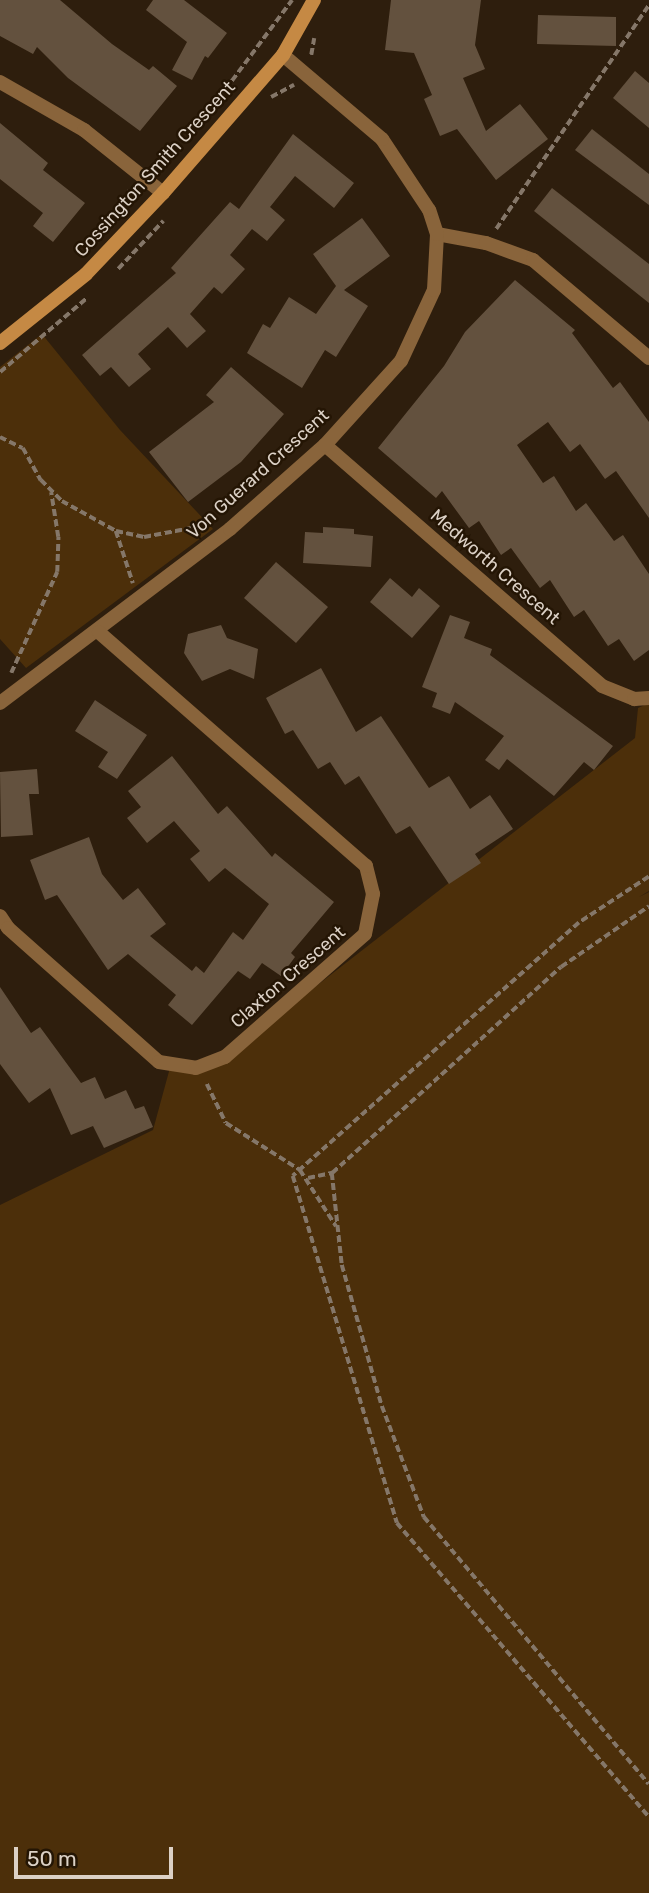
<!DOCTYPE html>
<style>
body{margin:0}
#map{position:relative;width:649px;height:1893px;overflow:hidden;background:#2e1e0d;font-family:Rubik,sans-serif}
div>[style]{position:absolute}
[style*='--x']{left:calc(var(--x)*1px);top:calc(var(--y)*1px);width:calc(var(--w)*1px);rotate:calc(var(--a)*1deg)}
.green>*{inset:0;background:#4c2f0a}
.building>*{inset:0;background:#63513e}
.path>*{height:3.5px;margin-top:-1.75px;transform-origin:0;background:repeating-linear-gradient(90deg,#857769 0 7px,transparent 0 10.5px)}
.street>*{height:14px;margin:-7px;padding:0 7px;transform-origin:7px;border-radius:7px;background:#89643b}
.secondary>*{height:14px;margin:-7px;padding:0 7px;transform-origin:7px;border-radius:7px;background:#c58944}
span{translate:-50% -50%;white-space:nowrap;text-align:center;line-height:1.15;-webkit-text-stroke:5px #241504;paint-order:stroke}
.street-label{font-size:18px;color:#dcd1c6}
.scale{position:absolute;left:14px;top:1847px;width:159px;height:32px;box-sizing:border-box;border:4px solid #dcd1c6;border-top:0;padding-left:9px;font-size:21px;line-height:24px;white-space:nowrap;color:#dcd1c6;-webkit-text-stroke:5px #241504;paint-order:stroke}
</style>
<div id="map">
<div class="green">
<i style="clip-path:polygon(42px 334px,120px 430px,213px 529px,26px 668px,0 639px,0 367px)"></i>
<i style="clip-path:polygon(649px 703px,649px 891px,639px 897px,649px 892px,649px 1893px,0 1893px,0 1205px,153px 1130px,171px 1064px,196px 1068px,225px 1057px,635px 738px,638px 708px)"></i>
</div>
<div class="building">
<i style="clip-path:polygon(0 0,60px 0,112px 44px,149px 70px,153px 66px,177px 86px,140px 131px,68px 78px,37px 47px,33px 54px,0 36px)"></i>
<i style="clip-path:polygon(153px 0,184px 0,227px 33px,208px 58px,205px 56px,192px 80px,172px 70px,187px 42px,146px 10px)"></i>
<i style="clip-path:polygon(391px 0,481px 0,475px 45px,485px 69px,463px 78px,486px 131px,520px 104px,548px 139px,496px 180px,457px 129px,440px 136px,424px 99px,432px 95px,414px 53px,385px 50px)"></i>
<i style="clip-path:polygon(538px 15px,616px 17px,616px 46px,537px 44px)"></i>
<i style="clip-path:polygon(635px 71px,649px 83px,649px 128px,613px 98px)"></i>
<i style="clip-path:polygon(0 123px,48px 163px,43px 170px,85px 203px,53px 242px,33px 226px,43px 213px,0 179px)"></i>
<i style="clip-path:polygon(592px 129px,649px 174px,649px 205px,575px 150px)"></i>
<i style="clip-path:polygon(293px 134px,354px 183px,334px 208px,295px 176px,270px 207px,285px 220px,267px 241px,252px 229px,230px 255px,245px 269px,222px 294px,214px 287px,190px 314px,206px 331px,187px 348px,168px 327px,138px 354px,151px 369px,129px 387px,111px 367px,100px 376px,82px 355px,176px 273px,171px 268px,230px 202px,239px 209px)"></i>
<i style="clip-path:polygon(552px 188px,649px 264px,649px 303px,534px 211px)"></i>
<i style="clip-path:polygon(362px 218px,390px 256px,344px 290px,368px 306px,336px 357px,325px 350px,302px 388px,247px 353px,263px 324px,270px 328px,289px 297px,316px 314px,336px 286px,313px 254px)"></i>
<i style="clip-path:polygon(515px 280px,575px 330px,572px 333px,613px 388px,620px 382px,649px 422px,649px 518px,616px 471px,605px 479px,580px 444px,570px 452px,548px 422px,517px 445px,543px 483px,554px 476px,576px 511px,586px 503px,614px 541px,623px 535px,649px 574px,649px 650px,634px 661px,619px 639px,608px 646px,584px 610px,574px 617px,550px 580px,540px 588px,511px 548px,501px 555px,479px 521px,469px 528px,442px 491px,436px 498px,378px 448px,444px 366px,465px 332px)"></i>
<i style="clip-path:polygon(231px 367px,284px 414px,241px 462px,188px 502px,149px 452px,214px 402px,206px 395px)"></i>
<i style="clip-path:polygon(323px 527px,354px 529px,354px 534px,373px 536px,371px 567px,303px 563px,305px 532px,323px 533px)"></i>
<i style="clip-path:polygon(276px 562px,328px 607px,296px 643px,244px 598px)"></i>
<i style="clip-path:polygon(390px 578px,412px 597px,419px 588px,440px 606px,412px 638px,370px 602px)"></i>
<i style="clip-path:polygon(450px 615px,470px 622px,464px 638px,492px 649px,490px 655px,613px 746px,594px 770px,584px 762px,554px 796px,507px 759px,499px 770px,485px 760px,504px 736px,455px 702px,450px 714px,432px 707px,437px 693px,422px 687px)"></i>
<i style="clip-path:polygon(221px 625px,227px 638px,258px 649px,254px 679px,230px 669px,202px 681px,184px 653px,188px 634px)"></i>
<i style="clip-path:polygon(321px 668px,356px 732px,381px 716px,429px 788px,449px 776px,470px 809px,490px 795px,513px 829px,475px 854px,481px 863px,449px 884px,410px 826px,396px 834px,359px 776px,345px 785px,330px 762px,318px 769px,293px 730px,285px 734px,266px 698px)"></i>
<i style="clip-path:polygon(95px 700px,147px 735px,117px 779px,98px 767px,108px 752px,75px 731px)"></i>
<i style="clip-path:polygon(172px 756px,218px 814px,227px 806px,272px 857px,275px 853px,334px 902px,291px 953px,295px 957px,281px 976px,262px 963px,250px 979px,238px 971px,192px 1025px,168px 1005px,176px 995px,128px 954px,108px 970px,57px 895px,45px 900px,30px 860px,89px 837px,102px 874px,123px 900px,138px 888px,166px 924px,150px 936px,192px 971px,196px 966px,204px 973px,233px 932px,243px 940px,269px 904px,225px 868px,209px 882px,190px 859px,200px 851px,174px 821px,147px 843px,127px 818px,141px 807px,128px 791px)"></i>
<i style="clip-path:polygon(37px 769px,39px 794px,29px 794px,33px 835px,1px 837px,0 772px)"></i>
<i style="clip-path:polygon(0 987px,31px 1033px,40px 1027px,81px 1083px,95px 1077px,105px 1099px,126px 1090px,135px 1109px,144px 1106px,153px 1127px,104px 1148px,93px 1126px,71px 1135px,50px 1088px,29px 1103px,0 1064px)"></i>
</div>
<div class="path">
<i style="--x:311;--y:55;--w:17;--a:-80"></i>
<i style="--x:271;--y:97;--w:26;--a:-28"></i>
<i style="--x:213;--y:106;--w:132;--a:-53.3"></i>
<i style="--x:124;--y:207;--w:19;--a:-72"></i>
<i style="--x:496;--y:229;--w:271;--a:-55.7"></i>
<i style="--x:118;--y:269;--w:66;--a:-46.8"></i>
<i style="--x:0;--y:372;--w:114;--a:-40.4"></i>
<i style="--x:0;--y:437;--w:25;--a:26"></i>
<i style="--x:23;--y:448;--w:37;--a:61"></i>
<i style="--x:41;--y:480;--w:30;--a:45"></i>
<i style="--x:62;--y:501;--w:62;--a:29.1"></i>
<i style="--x:116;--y:531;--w:29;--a:12"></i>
<i style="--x:144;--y:537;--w:64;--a:-10.8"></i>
<i style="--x:116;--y:531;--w:55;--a:71.9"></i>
<i style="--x:11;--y:673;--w:111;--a:-65.5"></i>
<i style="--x:57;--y:572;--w:35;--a:-88"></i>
<i style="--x:58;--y:537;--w:45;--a:-99"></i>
<i style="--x:649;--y:877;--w:84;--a:146.7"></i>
<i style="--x:579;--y:923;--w:382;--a:138.5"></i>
<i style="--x:293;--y:1176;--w:362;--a:73.3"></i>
<i style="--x:397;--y:1523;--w:387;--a:49.4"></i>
<i style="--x:207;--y:1084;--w:43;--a:64"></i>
<i style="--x:226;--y:1123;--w:88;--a:32.4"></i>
<i style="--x:300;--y:1170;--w:67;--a:57.3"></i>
<i style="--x:332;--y:1173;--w:93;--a:83.8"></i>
<i style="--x:342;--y:1265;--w:147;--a:74.2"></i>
<i style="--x:382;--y:1406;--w:119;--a:69.3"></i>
<i style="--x:424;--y:1517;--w:349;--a:49.9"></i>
<i style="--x:308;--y:1178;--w:25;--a:-12"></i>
<i style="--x:332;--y:1173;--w:308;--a:-42"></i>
<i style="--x:561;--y:967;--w:107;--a:-34.7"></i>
</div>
<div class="street">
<i style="--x:0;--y:82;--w:97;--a:29.7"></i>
<i style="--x:84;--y:130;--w:101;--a:38.6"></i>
<i style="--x:437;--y:234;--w:50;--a:10.4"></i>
<i style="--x:486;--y:243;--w:50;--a:19.9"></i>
<i style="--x:533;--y:260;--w:152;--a:40.2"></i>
<i style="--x:325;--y:445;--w:367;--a:41"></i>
<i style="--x:602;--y:686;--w:35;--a:22"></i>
<i style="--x:634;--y:699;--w:15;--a:-4"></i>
<i style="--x:0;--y:703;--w:288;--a:-37.1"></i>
<i style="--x:230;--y:529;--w:127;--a:-41.5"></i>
<i style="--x:325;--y:445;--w:113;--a:-47.9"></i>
<i style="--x:401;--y:361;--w:78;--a:-65.1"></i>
<i style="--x:434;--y:290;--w:56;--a:-86.9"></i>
<i style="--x:437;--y:234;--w:25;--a:-108"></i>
<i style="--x:429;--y:210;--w:85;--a:-123.5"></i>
<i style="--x:382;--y:139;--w:130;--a:-139.7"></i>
<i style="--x:0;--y:916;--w:14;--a:56"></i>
<i style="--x:8;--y:928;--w:202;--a:41.6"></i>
<i style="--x:159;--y:1062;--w:37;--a:9"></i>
<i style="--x:196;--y:1068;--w:31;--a:-21"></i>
<i style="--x:225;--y:1057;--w:186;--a:-41.3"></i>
<i style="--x:365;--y:934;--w:41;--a:-78.7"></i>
<i style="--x:373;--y:894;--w:29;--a:-104"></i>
<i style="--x:366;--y:866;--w:355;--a:-138.8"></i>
</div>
<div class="secondary">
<i style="--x:0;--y:343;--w:110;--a:-38.7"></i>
<i style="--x:86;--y:274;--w:112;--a:-46.5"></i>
<i style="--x:163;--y:193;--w:183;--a:-49"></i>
<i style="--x:283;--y:55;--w:63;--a:-60.6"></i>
</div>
<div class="street-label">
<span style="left:155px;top:169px;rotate:-48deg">Cossington Smith Crescent</span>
<span style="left:258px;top:474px;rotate:-42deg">Von Guerard Crescent</span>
<span style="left:495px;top:567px;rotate:41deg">Medworth Crescent</span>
<span style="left:288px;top:977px;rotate:-41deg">Claxton Crescent</span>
</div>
<div class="scale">50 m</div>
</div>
